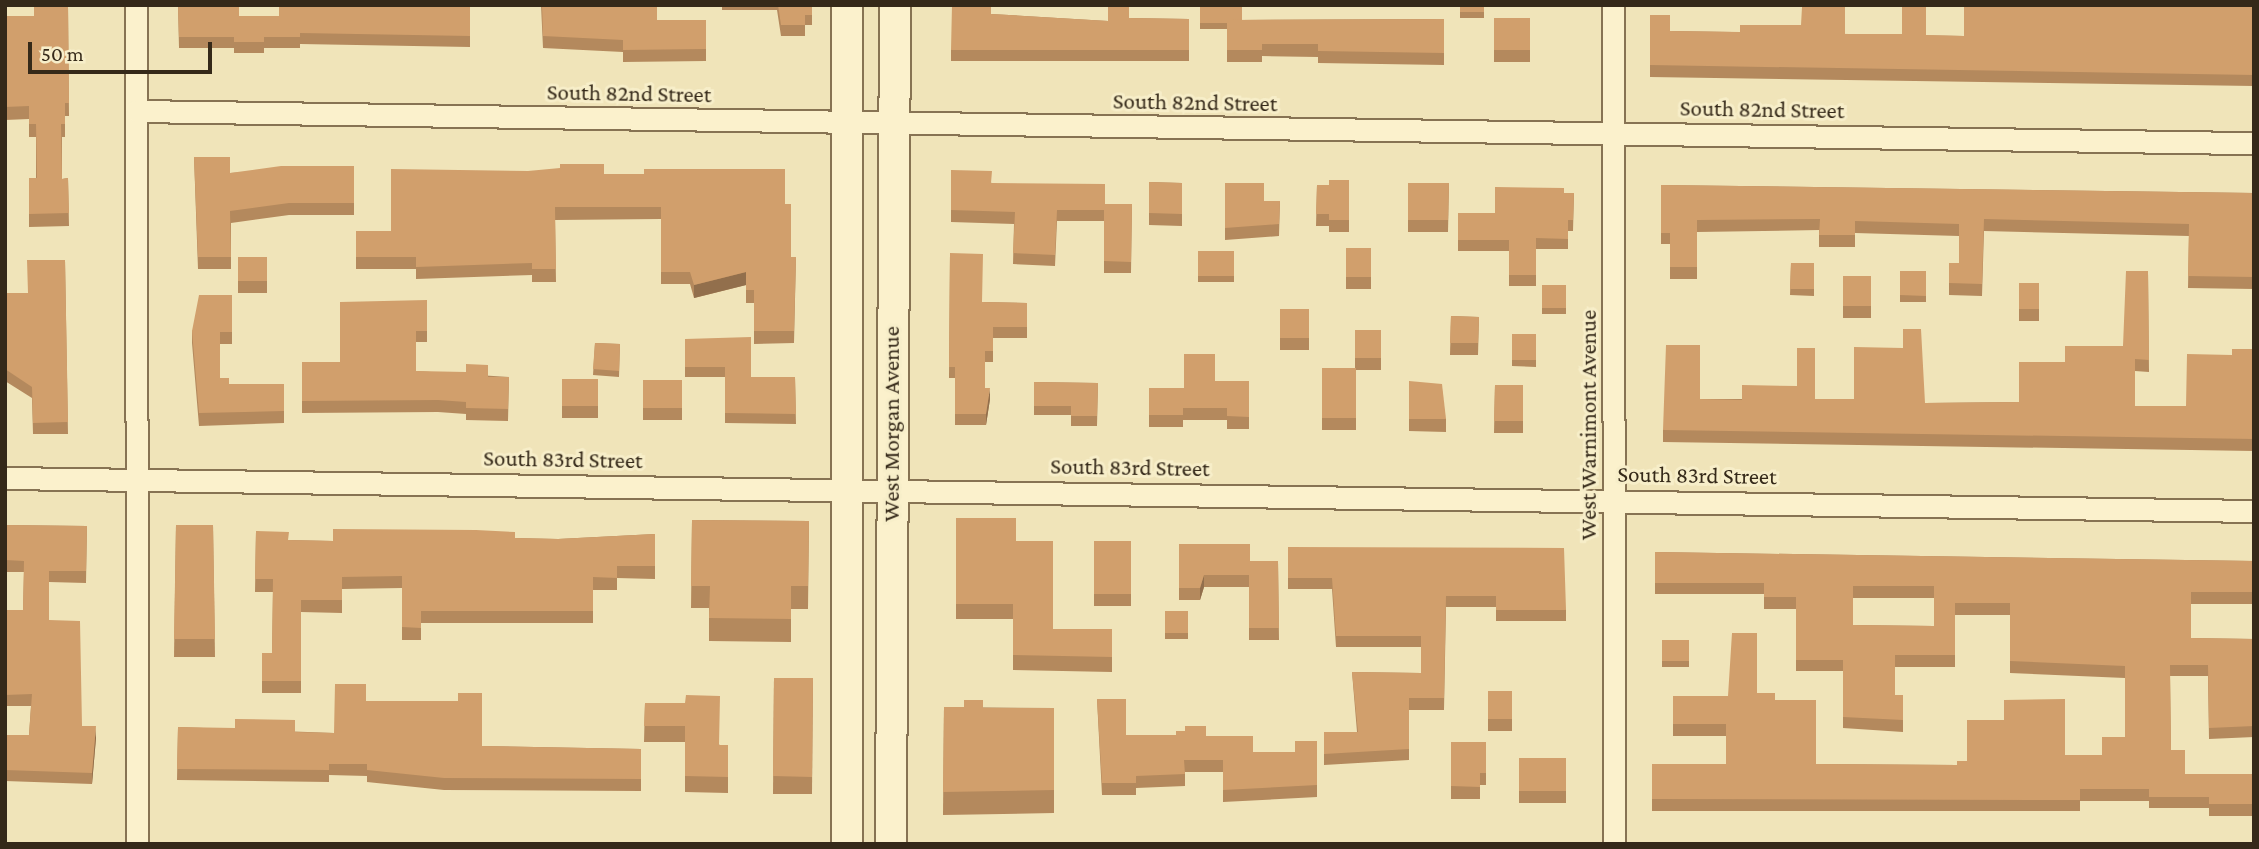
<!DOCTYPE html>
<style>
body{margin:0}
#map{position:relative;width:2259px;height:849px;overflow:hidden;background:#f0e4b9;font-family:"Crimson Pro",serif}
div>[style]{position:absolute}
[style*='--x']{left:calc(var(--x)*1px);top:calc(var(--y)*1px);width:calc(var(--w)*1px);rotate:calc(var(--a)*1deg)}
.roads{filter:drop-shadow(2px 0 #877353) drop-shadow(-2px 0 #877353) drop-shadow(0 2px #877353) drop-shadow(0 -2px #877353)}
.street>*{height:21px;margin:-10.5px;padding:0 10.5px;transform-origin:10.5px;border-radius:10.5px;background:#fbf1cc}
.secondary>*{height:30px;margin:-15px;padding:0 15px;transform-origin:15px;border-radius:15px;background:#fbf1cc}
.wall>*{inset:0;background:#b4895d}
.shaded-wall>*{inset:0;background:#926f4c}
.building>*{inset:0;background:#d19f6c}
span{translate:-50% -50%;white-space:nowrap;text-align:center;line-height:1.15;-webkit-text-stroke:6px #f7eec9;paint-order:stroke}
.street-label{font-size:23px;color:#352919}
.frame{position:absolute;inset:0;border:7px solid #352919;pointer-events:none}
.scale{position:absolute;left:28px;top:42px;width:184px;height:32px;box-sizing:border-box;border:4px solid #352919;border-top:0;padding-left:9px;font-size:21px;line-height:24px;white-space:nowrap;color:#352919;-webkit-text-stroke:5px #f7eec9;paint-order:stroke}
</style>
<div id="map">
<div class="roads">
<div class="street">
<i style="--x:136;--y:5;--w:839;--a:89.93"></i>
<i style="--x:1613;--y:5;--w:839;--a:89.93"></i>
<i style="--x:136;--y:111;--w:2118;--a:0.87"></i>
<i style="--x:5;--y:478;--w:2249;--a:0.84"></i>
</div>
<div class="secondary">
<i style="--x:847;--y:5;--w:839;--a:90"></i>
<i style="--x:891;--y:844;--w:839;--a:-89.73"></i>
</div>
</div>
<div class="wall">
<i style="clip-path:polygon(68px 5px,69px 116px,65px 116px,65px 137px,62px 137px,62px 179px,68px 178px,69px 226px,29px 227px,29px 178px,36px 178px,36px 137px,29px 137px,29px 119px,5px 120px,5px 16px,34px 16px)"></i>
<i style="clip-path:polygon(178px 5px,239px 16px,279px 16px,470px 5px,470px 47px,300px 44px,300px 48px,264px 48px,264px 53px,234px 53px,234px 48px,179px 48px)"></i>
<i style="clip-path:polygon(541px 5px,657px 5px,657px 20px,706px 20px,706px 61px,623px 62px,623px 52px,543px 48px)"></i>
<i style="clip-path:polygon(722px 5px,812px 5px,812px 25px,805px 25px,805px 36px,781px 36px,777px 10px,722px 10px)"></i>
<i style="clip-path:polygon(1200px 5px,1242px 20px,1444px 19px,1444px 65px,1318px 63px,1318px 57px,1262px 56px,1262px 62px,1227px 62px,1227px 29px,1200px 29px)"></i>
<i style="clip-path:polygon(1460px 5px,1484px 5px,1484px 18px,1460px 18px)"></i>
<i style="clip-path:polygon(2254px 5px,2254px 86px,1650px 77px,1650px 15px,1670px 31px,1964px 36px)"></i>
<i style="clip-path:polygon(991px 14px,1108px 21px,1129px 18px,1189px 19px,1189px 61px,951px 61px,951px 50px)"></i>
<i style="clip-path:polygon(1494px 18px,1530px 18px,1530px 62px,1494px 62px)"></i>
<i style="clip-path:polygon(194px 157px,230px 173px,354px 166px,354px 215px,289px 215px,231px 223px,231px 269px,198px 269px)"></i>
<i style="clip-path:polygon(951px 170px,992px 183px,1105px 204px,1132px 204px,1131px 273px,1104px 273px,1104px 221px,1057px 221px,1055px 266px,1013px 264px,1014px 224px,951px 222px)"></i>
<i style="clip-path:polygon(604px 174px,785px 204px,791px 257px,796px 257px,794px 343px,754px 344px,754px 303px,746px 303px,746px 285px,694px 298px,690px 284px,661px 284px,661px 219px,555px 220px,556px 282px,532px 282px,532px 275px,416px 279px,416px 269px,356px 269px,356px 231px,391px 231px)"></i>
<i style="clip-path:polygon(1349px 180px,1349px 232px,1329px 232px,1329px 226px,1316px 226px,1317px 185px,1329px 185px)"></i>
<i style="clip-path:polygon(1149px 182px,1182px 183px,1182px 226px,1149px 225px)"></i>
<i style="clip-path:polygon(1225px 183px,1264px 201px,1280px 201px,1279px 236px,1225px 240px)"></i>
<i style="clip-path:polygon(1408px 183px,1449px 183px,1448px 232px,1408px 232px)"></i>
<i style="clip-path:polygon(1661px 185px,2254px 193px,2254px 289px,2188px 288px,2189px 236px,1984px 231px,1982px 296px,1949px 295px,1949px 263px,1959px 263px,1959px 236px,1855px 233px,1855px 247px,1819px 247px,1819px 230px,1697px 232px,1697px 279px,1670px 279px,1670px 244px,1661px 244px)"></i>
<i style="clip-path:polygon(1564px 193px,1574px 193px,1573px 231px,1568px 231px,1568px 249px,1536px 249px,1536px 286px,1509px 286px,1509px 251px,1458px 251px,1458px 213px,1495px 213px)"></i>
<i style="clip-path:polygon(1346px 248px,1371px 248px,1371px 289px,1346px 289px)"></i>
<i style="clip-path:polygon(1198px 251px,1234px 251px,1234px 282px,1198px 282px)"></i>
<i style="clip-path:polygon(950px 253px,982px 302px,1027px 303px,1027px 338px,993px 338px,993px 362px,985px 362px,985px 388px,990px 399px,986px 425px,955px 425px,955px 378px,949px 378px)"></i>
<i style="clip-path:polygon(238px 257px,267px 257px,267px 293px,238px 293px)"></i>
<i style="clip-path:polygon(65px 260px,68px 434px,33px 434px,32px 398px,5px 381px,5px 293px,28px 293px)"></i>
<i style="clip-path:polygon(1791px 263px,1814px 263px,1814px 296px,1790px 295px)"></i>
<i style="clip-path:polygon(1900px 271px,1926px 271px,1926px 302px,1900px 302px)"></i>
<i style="clip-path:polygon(2148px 271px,2149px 372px,2135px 371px,2135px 406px,2186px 406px,2232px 355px,2254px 349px,2254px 451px,1663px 442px,1663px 430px,1700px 399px,1815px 399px,1925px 403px,2019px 402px,2065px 362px,2123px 346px)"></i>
<i style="clip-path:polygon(1843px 276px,1871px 276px,1871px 318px,1843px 318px)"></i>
<i style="clip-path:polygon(2019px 283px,2039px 283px,2039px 321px,2019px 321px)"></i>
<i style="clip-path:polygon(1542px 285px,1566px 285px,1566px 314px,1542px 314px)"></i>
<i style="clip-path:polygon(232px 295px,232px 344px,220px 344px,220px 378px,229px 384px,284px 384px,284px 423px,199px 426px,192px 343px,192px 331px)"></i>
<i style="clip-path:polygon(427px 300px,427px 342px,416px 342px,416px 371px,509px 377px,508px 421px,466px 420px,466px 414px,438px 412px,302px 413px,302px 362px,340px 362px)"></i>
<i style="clip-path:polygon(1280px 309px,1309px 309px,1309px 350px,1280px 350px)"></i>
<i style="clip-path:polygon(1451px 316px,1479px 317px,1478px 355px,1450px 355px)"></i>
<i style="clip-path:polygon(1355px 330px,1381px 330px,1381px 370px,1356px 370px,1356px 430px,1322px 430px,1322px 368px,1355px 368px)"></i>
<i style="clip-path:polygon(1512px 334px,1536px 334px,1536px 367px,1512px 366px)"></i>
<i style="clip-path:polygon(685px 339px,751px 377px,795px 377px,796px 424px,725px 423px,725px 377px,685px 377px)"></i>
<i style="clip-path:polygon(595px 343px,620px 344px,619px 377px,593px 375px)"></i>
<i style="clip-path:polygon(562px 379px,598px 379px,598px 418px,562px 418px)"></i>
<i style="clip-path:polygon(643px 380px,682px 380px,682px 420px,643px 420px)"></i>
<i style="clip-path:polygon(1215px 381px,1249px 381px,1249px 429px,1227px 429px,1227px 420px,1183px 420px,1183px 427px,1149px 427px,1149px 388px,1184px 388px)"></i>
<i style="clip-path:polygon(1409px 381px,1446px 419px,1446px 432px,1409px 431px)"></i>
<i style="clip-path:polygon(1034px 382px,1098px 383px,1097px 426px,1071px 426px,1071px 415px,1034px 415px)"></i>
<i style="clip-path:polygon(1495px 385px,1523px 385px,1523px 433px,1494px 433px)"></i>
<i style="clip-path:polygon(956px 518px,1016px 541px,1053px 629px,1112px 629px,1112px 672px,1013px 670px,1013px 619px,956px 619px)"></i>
<i style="clip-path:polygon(692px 520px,809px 521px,808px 609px,791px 609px,791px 642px,709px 641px,709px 608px,691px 608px)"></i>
<i style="clip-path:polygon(5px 525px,87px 526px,86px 583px,49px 582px,49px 620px,82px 726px,96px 738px,92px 784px,5px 781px,5px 735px,29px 735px,31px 706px,5px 706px,5px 610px,23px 610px,24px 572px,5px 572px)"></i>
<i style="clip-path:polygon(176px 525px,213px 525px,215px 657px,174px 657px)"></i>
<i style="clip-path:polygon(256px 531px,288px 540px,333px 541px,515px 538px,558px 539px,655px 534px,655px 579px,617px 578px,617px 590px,593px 590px,593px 623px,421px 623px,421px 640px,402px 640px,402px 588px,342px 589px,342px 613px,301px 612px,301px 693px,262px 693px,262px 653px,272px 653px,273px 592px,255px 592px)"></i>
<i style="clip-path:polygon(1094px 541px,1131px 541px,1131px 606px,1094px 606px)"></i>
<i style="clip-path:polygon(1179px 544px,1250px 561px,1278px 561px,1279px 640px,1249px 640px,1249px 587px,1204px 587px,1200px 600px,1179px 600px)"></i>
<i style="clip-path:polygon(1288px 547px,1566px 610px,1566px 621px,1496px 621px,1496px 607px,1446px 607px,1444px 710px,1409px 710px,1409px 760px,1324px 765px,1324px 732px,1357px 732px,1352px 672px,1421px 673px,1421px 647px,1336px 647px,1332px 589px,1288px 589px)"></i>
<i style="clip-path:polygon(evenodd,1655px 552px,2254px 561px,2254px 604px,2191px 604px,2191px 638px,2254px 639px,2254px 737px,2209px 739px,2208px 676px,2170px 676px,2171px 750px,2185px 774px,2254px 774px,2254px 816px,2209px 816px,2209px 808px,2149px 808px,2149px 801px,2080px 801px,2080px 811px,1652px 811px,1652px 764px,1726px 764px,1726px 736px,1673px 736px,1673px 696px,1728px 696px,1757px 693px,1775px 700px,1816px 764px,1957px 765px,1967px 761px,2065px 755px,2102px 755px,2125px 737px,2125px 678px,2010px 673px,2010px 615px,1955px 615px,1955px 667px,1895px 667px,1895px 695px,1903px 695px,1903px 732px,1843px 728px,1843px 671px,1796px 671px,1796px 609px,1764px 609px,1764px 594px,1655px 594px,1655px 552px,1853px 598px,1934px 598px,1934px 626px,1853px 625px,1853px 598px)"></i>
<i style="clip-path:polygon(1165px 611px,1188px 611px,1188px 639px,1165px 639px)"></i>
<i style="clip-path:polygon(1662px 640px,1689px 640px,1689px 667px,1662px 667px)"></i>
<i style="clip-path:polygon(774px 678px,813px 678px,812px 794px,773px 794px)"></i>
<i style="clip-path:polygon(1488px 691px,1512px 691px,1512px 731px,1488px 731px)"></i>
<i style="clip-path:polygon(1097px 699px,1126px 735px,1206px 736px,1253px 752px,1295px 752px,1317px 741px,1317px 797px,1223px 802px,1223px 772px,1185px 772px,1185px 786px,1136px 788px,1136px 795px,1102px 795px)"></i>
<i style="clip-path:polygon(366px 701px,482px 746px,641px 749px,641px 791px,444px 790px,367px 782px,367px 776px,329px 775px,329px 782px,177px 780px,178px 727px,334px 733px)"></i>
<i style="clip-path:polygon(645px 703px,720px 745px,728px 745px,728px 793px,685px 792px,685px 742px,644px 742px)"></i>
<i style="clip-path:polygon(944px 707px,1054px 708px,1054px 813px,943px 815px)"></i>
<i style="clip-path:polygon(1451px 742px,1486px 742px,1486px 785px,1480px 785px,1480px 799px,1451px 799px)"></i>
<i style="clip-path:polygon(1519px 758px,1566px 758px,1566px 803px,1519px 803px)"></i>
</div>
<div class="shaded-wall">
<i style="clip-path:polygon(746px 272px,746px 285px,694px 298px,694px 285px)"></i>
<i style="clip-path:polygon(990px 388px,990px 399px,986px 425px,986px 414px)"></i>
<i style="clip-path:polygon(1204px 575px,1204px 587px,1200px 600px,1200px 588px)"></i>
<i style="clip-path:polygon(96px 726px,96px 738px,92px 784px,92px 773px)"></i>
</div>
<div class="building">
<i style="clip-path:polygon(34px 5px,68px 5px,69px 103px,65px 103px,65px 124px,61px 124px,62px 179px,68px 178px,69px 213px,29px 214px,29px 178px,37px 178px,36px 124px,29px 124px,29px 106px,5px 107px,5px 16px,34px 16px)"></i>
<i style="clip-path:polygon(178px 5px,239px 5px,239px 16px,279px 16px,279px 5px,470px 5px,470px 36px,300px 33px,300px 37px,264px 37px,264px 42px,234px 42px,234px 37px,179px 37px)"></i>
<i style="clip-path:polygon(542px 5px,657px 5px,657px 20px,706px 20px,706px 49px,623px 50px,623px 40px,543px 36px)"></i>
<i style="clip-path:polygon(778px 5px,812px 5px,812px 15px,805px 15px,805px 25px,781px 25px)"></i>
<i style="clip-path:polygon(952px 5px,991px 5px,991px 14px,1108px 21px,1108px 5px,1129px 5px,1129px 18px,1189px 19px,1189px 50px,951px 50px)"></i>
<i style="clip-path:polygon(1200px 5px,1242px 5px,1242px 20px,1227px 20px,1227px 23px,1200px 23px)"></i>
<i style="clip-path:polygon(1460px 5px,1484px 5px,1484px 12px,1460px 12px)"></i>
<i style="clip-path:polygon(1816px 5px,1845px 5px,1845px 34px,1902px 34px,1902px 5px,1926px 5px,1926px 35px,1964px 36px,1964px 5px,2254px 5px,2254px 75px,1650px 65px,1650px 15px,1670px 15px,1670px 31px,1740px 32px,1740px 25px,1801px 25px,1802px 7px)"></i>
<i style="clip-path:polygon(1494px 18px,1530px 18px,1530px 50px,1494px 50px)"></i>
<i style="clip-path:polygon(1444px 19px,1444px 53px,1318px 51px,1318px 44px,1262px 44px,1262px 50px,1227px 50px,1227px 20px)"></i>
<i style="clip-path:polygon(194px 157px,230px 157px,230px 173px,281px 166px,354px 166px,354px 203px,289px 203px,230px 211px,231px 257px,198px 257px)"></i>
<i style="clip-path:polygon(560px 164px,604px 164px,604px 174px,644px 174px,644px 169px,785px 169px,785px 204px,791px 204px,791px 257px,796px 257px,794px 331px,754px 331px,754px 290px,746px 290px,746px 272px,694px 285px,690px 272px,661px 272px,661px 207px,555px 207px,556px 269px,532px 269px,532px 263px,416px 267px,416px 257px,356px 257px,356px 231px,391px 231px,391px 169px,528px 171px,560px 168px)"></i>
<i style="clip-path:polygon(951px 170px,992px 171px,991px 183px,1105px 184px,1105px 204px,1132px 204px,1131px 262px,1104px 261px,1104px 210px,1057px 210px,1055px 255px,1013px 253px,1015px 212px,951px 210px)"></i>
<i style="clip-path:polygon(1329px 180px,1349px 180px,1349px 220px,1329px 220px,1329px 214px,1316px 214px,1317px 185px,1329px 185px)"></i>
<i style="clip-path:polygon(1149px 182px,1182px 183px,1182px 214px,1149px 213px)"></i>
<i style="clip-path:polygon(1225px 183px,1264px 183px,1264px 201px,1280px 201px,1279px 224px,1225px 228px)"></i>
<i style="clip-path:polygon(1408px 183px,1449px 183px,1448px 220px,1408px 220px)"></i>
<i style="clip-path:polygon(1661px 185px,2254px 193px,2254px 277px,2188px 276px,2189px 224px,1984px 219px,1982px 284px,1949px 283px,1949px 263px,1959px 263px,1959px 224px,1855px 221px,1855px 235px,1819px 235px,1820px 219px,1697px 220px,1697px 267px,1670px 267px,1670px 233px,1661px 233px)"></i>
<i style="clip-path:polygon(1495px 187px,1564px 188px,1564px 193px,1574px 193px,1573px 220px,1568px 220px,1568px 239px,1536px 238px,1536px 275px,1509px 275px,1509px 240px,1458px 240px,1458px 213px,1495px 213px)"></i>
<i style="clip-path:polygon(1346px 248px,1371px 248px,1371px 277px,1346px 277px)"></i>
<i style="clip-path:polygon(1198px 251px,1234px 251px,1234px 276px,1198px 276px)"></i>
<i style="clip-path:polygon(950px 253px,983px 254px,982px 302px,1027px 303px,1027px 327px,993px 327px,993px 351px,985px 351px,985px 388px,990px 388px,986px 414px,955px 414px,955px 367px,949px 367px)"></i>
<i style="clip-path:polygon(238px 257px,267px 257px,267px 281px,238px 281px)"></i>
<i style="clip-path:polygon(27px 260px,65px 260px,68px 422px,33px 423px,32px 387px,5px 369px,5px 293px,28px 293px)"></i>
<i style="clip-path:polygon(1791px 263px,1814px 263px,1814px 289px,1790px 289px)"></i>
<i style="clip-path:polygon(1900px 271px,1926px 271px,1926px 296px,1900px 295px)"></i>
<i style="clip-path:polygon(2126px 271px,2148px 271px,2149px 360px,2135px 359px,2135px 406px,2186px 406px,2187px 354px,2232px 355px,2232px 349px,2254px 349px,2254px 439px,1663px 430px,1666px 345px,1700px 345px,1700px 399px,1742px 400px,1742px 385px,1797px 386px,1797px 348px,1815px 348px,1815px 399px,1854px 399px,1854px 347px,1903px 348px,1903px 329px,1921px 329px,1925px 403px,2019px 402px,2019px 362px,2065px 362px,2065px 346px,2123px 346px)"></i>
<i style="clip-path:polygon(1843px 276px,1871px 276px,1871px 306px,1843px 306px)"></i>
<i style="clip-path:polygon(2019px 283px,2039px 283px,2039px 309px,2019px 309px)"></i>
<i style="clip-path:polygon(1542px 285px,1566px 285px,1566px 308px,1542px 308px)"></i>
<i style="clip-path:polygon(199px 295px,232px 295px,232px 332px,220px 332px,220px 378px,229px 378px,229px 384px,284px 384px,284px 411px,199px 413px,192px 331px)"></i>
<i style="clip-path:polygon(427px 300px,427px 331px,416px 331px,416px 371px,466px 372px,466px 364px,488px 365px,488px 377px,509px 377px,508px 409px,466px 408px,466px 402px,438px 400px,302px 401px,302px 362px,340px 362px,340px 302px)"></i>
<i style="clip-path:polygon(1280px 309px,1309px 309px,1309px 338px,1280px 338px)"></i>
<i style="clip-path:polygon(1451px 316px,1479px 317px,1478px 343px,1450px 343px)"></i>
<i style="clip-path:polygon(1355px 330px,1381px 330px,1381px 358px,1355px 358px)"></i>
<i style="clip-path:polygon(1512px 334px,1536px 334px,1536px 360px,1512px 360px)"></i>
<i style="clip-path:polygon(751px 337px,751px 377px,795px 377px,796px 414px,725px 413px,725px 367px,685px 367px,685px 339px)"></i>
<i style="clip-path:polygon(595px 343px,620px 344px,619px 371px,593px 369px)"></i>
<i style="clip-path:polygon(1184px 354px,1215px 354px,1215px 381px,1249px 381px,1249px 417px,1227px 416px,1227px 408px,1183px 408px,1183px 415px,1149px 415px,1149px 388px,1184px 388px)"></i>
<i style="clip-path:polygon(1322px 368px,1356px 368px,1356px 418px,1322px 418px)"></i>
<i style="clip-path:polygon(562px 379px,598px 379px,598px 406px,562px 406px)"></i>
<i style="clip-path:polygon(643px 380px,682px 380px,682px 408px,643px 408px)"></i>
<i style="clip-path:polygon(1409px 381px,1442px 384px,1446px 419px,1409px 419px)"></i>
<i style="clip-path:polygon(1034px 382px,1098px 383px,1097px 416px,1071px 416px,1071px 406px,1034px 406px)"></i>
<i style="clip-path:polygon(1495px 385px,1523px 385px,1523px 421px,1494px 421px)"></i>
<i style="clip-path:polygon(956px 518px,1016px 518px,1016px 541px,1053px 541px,1053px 629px,1112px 629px,1112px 657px,1013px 655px,1013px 604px,956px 604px)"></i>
<i style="clip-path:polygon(692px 520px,809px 521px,808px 586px,791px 586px,791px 619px,709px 618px,710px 586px,691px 586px)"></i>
<i style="clip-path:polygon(5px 525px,87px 526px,86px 571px,49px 571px,49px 620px,80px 621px,82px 726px,96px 726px,92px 773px,5px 770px,5px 735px,29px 735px,32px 694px,5px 695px,5px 610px,23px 610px,24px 561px,5px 560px)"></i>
<i style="clip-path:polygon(176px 525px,213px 525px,215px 639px,174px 639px)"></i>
<i style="clip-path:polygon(333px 529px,476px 530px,515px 532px,515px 538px,558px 539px,655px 534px,655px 566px,617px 566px,617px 578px,593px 577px,593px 611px,421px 611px,421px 628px,402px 627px,402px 576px,342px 577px,342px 600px,301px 600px,301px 681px,262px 681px,262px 653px,272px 653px,273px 579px,255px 579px,256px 531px,289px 532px,288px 540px,333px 541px)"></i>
<i style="clip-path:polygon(1094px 541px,1131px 541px,1131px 594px,1094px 594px)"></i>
<i style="clip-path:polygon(1179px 544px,1250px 544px,1250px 561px,1278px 561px,1279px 628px,1249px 628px,1249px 575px,1204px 575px,1200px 588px,1179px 588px)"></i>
<i style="clip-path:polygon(1288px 547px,1564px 548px,1566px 610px,1496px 610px,1496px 596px,1446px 596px,1444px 698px,1409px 698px,1409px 749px,1324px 754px,1324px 732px,1358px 732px,1352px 672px,1421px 673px,1421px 636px,1336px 636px,1332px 578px,1288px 578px)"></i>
<i style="clip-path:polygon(evenodd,1655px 552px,2254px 561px,2254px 592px,2191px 592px,2191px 638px,2254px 639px,2254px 726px,2209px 728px,2208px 665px,2170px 665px,2171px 750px,2185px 750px,2185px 774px,2254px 774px,2254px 804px,2209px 804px,2209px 797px,2149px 797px,2149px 789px,2080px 789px,2080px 800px,1652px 799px,1652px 764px,1726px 764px,1726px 724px,1673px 724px,1673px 696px,1728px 696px,1732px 633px,1757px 633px,1757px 693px,1775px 693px,1775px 700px,1816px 700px,1816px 764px,1957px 765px,1957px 761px,1967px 761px,1967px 720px,2004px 720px,2004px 700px,2065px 699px,2065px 755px,2102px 755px,2102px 737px,2125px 737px,2125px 666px,2010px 661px,2010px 603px,1955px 603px,1955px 655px,1895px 655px,1895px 695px,1903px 695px,1903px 720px,1843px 717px,1843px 660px,1796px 660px,1796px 597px,1764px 597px,1764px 583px,1655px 583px,1655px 552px,1853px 586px,1934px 586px,1934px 626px,1853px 625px,1853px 586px)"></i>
<i style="clip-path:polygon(1165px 611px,1188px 611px,1188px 633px,1165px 633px)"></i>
<i style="clip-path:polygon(1662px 640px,1689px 640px,1689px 661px,1662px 661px)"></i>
<i style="clip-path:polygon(774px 678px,813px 678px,812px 777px,773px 776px)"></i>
<i style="clip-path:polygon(335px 684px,366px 684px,366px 701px,458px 701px,458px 693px,482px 693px,482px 746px,641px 749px,641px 779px,444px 778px,367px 770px,367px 764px,329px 764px,329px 770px,177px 769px,178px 727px,235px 728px,235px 719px,295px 720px,295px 732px,334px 733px)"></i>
<i style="clip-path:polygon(1488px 691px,1512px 691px,1512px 719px,1488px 719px)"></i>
<i style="clip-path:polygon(686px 695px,720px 696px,719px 745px,728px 745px,728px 777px,685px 776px,685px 726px,644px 726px,645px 703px,685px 703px)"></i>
<i style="clip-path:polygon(1097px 699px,1126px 699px,1126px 735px,1176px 735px,1176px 731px,1185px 731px,1185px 726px,1206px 726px,1206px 736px,1253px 736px,1253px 752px,1295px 752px,1295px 741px,1317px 741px,1317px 785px,1223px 790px,1223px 760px,1184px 760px,1185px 774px,1136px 776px,1136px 783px,1102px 783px)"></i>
<i style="clip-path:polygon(964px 700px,983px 700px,983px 708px,1054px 708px,1054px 790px,943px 792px,944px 707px,964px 707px)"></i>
<i style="clip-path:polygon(1451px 742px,1486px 742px,1486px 773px,1480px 773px,1480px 787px,1451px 786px)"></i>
<i style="clip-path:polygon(1519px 758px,1566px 758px,1566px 791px,1519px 791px)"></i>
</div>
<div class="street-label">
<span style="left:629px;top:93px;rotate:1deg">South 82nd Street</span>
<span style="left:1195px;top:102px;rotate:1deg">South 82nd Street</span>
<span style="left:1762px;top:109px;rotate:1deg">South 82nd Street</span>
<span style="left:891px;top:424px;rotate:-90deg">West Morgan Avenue</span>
<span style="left:1588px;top:425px;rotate:-90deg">West Warnimont Avenue</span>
<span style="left:563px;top:459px;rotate:1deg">South 83rd Street</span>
<span style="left:1130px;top:467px;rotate:1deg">South 83rd Street</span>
<span style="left:1697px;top:475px;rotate:1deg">South 83rd Street</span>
</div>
<div class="frame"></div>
<div class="scale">50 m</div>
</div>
